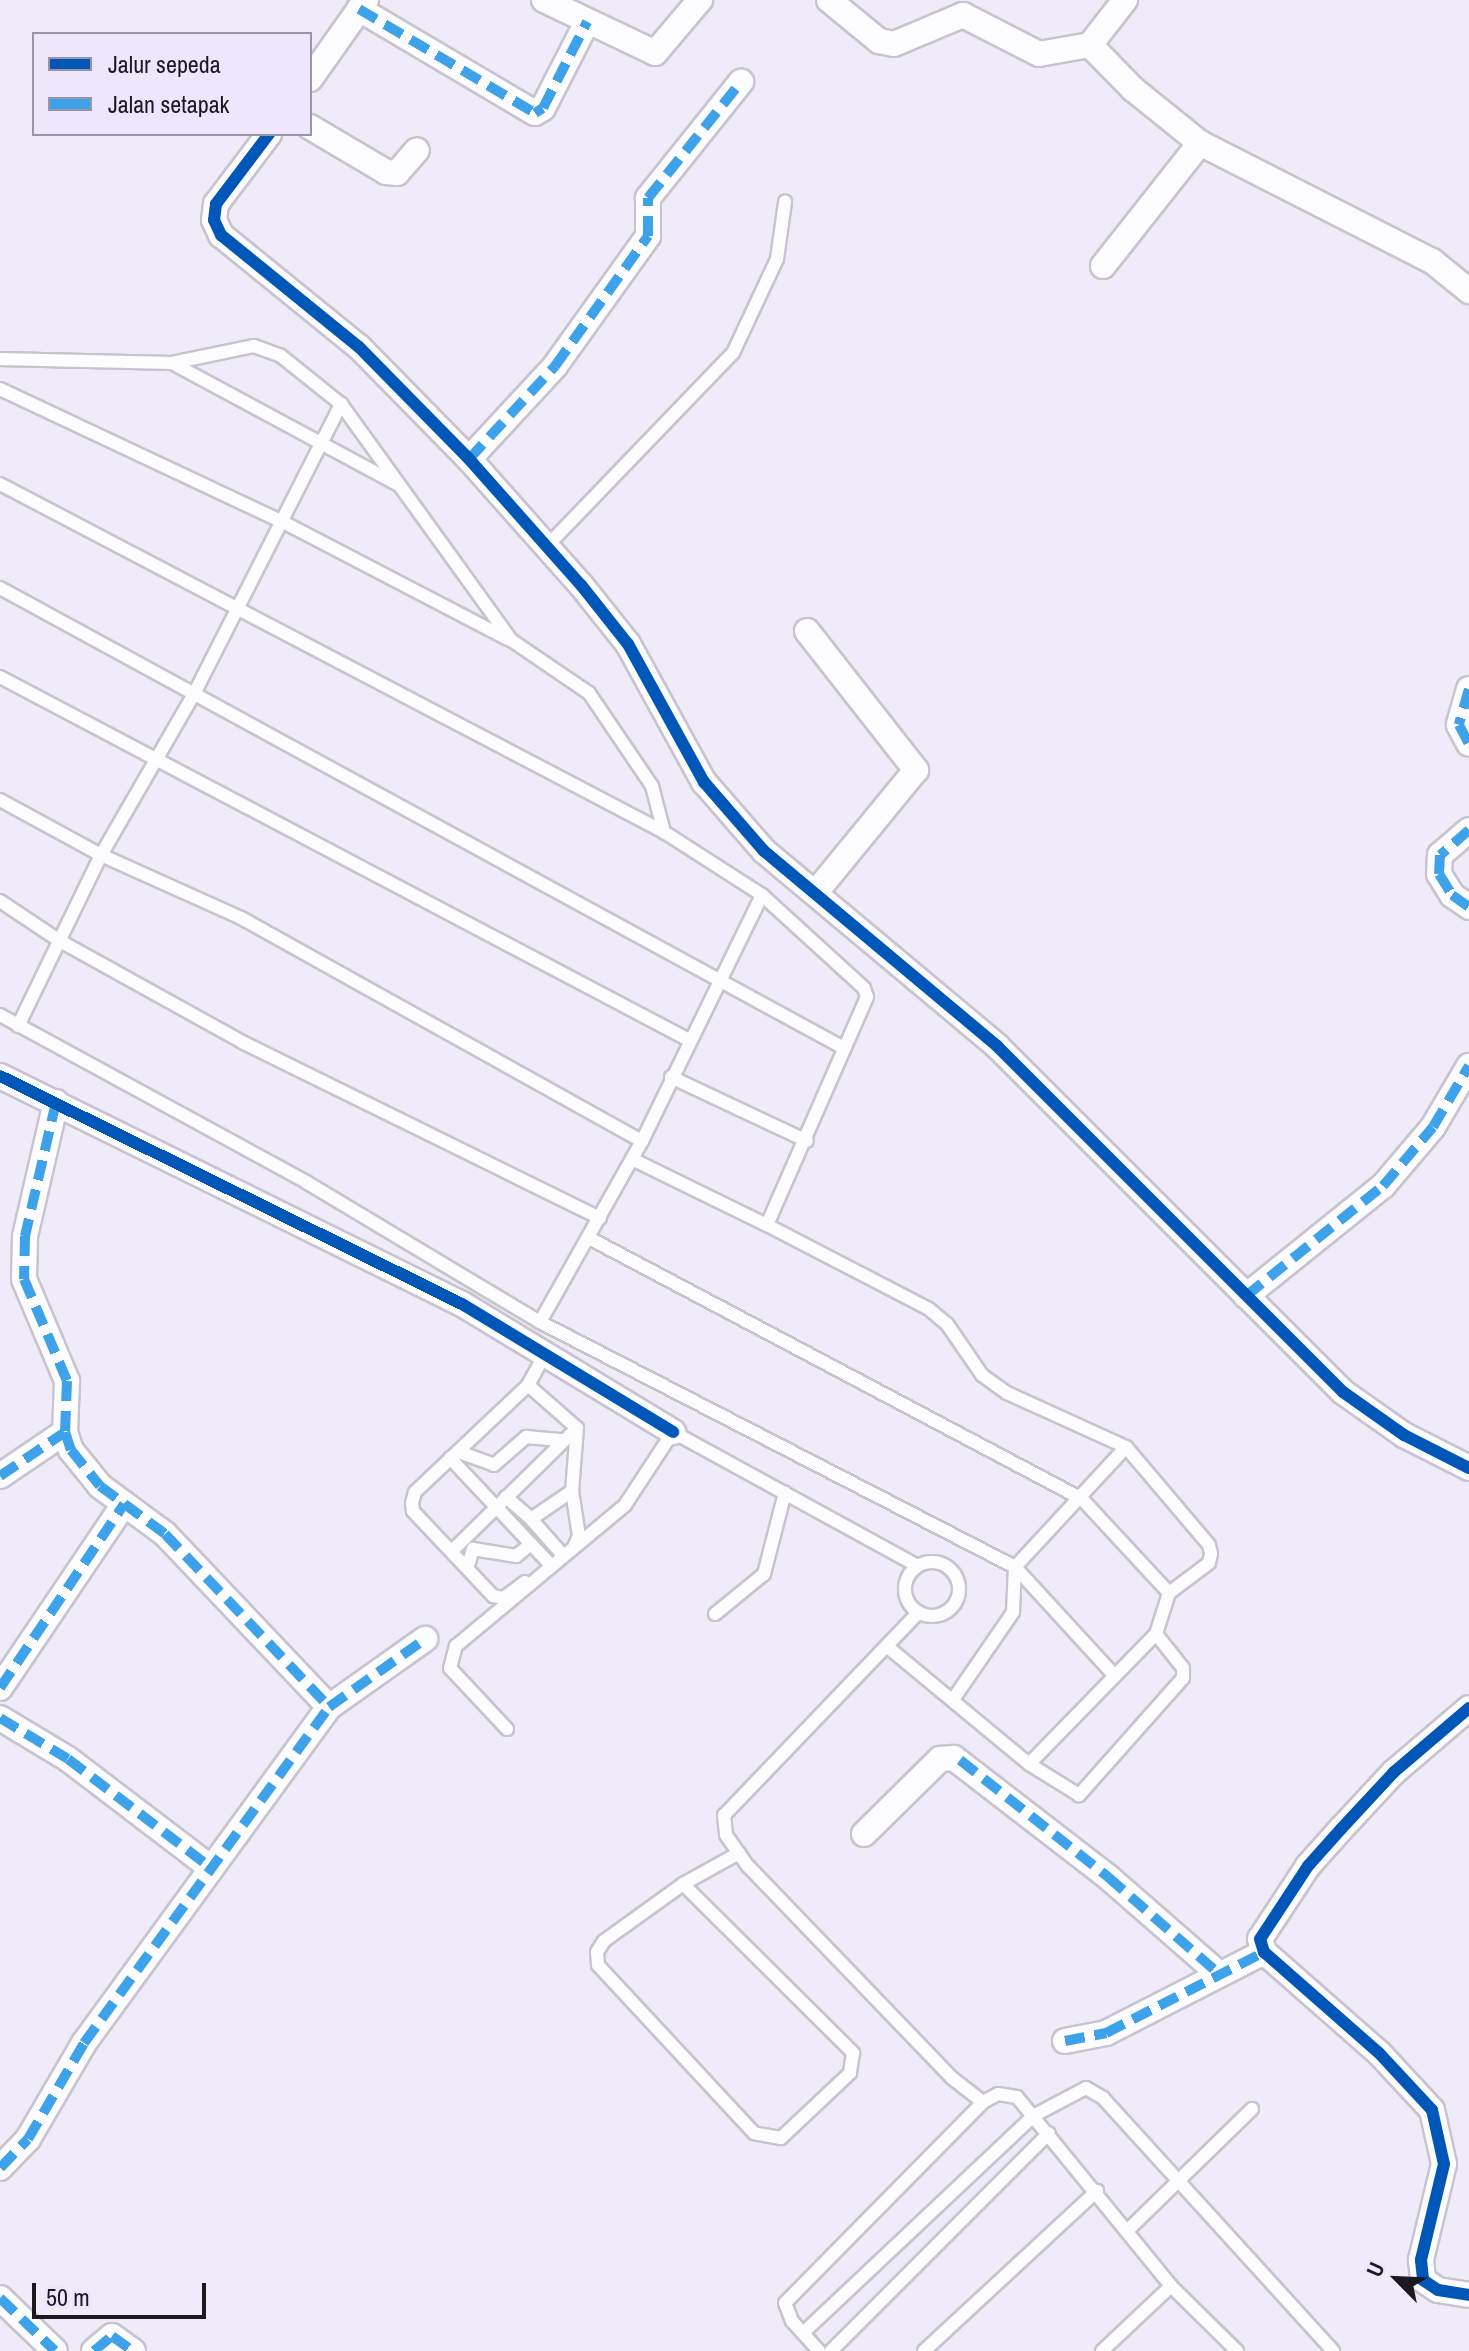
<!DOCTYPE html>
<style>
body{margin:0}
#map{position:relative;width:1469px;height:2351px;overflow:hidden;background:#efebf8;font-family:"Archivo Narrow",sans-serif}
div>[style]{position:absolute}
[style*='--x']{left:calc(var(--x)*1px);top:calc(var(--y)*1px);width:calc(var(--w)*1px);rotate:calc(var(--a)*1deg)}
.roads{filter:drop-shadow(2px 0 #c7c4ce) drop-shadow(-2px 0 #c7c4ce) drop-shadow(0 2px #c7c4ce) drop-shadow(0 -2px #c7c4ce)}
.service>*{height:12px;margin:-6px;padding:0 6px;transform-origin:6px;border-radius:6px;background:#fdfcfe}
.service>.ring{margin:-6px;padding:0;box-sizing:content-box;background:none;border:12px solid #fdfcfe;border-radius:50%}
.minor>*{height:24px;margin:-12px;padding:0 12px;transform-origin:12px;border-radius:12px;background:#fdfcfe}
.quiet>*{height:10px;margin-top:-5px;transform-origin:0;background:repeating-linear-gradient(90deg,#3da2ea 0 20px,transparent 0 30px)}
.cycleway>*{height:12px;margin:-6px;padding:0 6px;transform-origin:6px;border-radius:6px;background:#0057b8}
span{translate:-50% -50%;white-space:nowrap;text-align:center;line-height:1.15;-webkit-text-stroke:7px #eee6fd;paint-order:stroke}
.legend{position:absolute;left:32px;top:32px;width:280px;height:104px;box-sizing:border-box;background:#eee6fd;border:2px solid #9a94a5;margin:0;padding:10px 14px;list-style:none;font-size:24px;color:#1b1820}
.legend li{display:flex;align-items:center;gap:16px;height:40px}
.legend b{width:40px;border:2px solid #9a94a5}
.north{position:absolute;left:1357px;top:2239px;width:80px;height:80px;-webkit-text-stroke:6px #eee6fd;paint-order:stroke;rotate:294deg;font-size:22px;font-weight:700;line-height:32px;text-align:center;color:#1b1820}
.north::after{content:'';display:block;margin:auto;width:28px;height:36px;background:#1b1820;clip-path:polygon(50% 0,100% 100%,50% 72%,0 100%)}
.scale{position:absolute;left:32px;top:2283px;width:174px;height:36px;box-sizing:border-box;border:4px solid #1b1820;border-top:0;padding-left:10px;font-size:24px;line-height:28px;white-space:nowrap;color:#1b1820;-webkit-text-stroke:6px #eee6fd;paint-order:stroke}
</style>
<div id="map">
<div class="roads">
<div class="service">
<i style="--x:0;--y:359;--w:172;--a:1.3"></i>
<i style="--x:172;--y:363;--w:84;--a:-11.7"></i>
<i style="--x:254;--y:346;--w:29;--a:20"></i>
<i style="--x:281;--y:356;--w:77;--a:38.7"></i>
<i style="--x:341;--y:404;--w:291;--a:54.2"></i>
<i style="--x:511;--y:640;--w:94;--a:34.2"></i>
<i style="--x:589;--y:693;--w:112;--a:55.9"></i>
<i style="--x:652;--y:786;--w:48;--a:75.4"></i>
<i style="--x:664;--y:832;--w:117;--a:32.7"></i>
<i style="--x:762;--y:895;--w:138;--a:42.4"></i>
<i style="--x:864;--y:988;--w:9;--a:72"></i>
<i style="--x:867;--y:997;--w:249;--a:113.7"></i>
<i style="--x:767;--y:1225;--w:182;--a:27.4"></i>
<i style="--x:929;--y:1309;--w:23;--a:40"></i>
<i style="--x:947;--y:1324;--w:62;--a:55.5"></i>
<i style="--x:982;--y:1375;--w:31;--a:36"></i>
<i style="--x:1007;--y:1393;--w:131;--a:24.4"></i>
<i style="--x:1126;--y:1447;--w:128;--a:49.7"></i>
<i style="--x:1209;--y:1545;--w:9;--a:77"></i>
<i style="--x:1211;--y:1554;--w:9;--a:103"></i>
<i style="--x:1209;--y:1563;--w:50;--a:143.1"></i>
<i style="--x:1169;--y:1593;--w:43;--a:107.6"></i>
<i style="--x:1156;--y:1634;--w:43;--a:51.5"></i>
<i style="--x:1183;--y:1668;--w:10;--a:90"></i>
<i style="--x:1183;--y:1678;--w:157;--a:131.6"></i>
<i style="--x:1079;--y:1795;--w:59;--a:-148.2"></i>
<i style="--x:1029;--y:1764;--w:182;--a:-140.4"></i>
<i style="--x:172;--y:363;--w:258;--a:28.3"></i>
<i style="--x:0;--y:389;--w:313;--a:25.2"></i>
<i style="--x:283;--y:522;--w:254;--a:27.5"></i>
<i style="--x:0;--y:484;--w:750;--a:27.66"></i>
<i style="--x:547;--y:546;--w:268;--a:-46.1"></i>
<i style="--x:733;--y:353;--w:104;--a:-64.9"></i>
<i style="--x:777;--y:259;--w:58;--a:-82"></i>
<i style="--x:0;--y:588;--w:959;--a:28.6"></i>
<i style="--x:0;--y:677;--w:779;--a:27.78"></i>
<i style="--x:0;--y:800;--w:115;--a:28.6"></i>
<i style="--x:101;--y:855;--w:154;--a:24.2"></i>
<i style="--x:241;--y:918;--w:459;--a:29.1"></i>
<i style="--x:762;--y:895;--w:274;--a:116"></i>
<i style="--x:642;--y:1141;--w:208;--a:119.4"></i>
<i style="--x:540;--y:1322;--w:534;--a:27.28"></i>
<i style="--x:1015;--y:1567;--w:147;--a:47.5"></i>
<i style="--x:0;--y:901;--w:72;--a:33.7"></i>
<i style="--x:60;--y:941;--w:208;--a:29"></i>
<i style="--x:242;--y:1042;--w:399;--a:26.2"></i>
<i style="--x:0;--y:1015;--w:349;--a:28.6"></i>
<i style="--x:306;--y:1182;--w:273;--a:30.9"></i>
<i style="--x:18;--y:1026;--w:190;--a:-64.1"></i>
<i style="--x:101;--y:855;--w:188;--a:-60"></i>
<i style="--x:195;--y:692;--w:323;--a:-63.1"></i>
<i style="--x:671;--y:1077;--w:150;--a:25.2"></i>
<i style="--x:632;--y:1159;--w:150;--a:26.1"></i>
<i style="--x:589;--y:1238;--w:558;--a:27.9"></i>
<i style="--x:1082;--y:1499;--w:128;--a:47.2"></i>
<i style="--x:528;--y:1385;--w:65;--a:41.3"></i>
<i style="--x:577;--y:1428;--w:63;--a:94.5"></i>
<i style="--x:572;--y:1491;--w:46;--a:81.2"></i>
<i style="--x:579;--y:1536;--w:10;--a:114"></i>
<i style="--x:459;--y:1452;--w:37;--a:20"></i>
<i style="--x:494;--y:1465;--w:43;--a:-41.2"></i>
<i style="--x:526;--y:1437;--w:37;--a:5"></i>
<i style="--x:450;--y:1458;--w:144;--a:46.7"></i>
<i style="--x:506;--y:1497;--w:33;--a:41"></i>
<i style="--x:531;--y:1519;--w:50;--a:-34.3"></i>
<i style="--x:531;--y:1519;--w:47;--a:48.5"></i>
<i style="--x:453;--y:1550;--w:174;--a:-44.5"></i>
<i class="ring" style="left:905px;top:1562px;width:42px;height:42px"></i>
<i style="--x:468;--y:1566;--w:18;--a:-74"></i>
<i style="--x:473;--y:1549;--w:44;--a:9.2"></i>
<i style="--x:516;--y:1556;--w:19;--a:-39"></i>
<i style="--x:525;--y:1582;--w:26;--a:143"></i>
<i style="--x:504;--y:1598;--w:11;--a:-170"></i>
<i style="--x:493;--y:1596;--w:117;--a:-133.3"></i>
<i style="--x:413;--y:1511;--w:8;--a:-97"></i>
<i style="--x:412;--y:1503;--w:11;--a:-75"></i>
<i style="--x:415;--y:1492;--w:156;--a:-43.4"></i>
<i style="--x:528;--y:1385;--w:35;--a:-61"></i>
<i style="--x:918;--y:1613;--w:280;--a:133.8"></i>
<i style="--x:724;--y:1815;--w:20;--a:84"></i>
<i style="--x:726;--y:1835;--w:38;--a:55"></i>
<i style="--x:748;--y:1866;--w:294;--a:46.1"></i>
<i style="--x:952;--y:2078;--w:39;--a:38"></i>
<i style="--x:983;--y:2102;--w:17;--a:-28"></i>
<i style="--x:998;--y:2094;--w:19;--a:9"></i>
<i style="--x:1017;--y:2097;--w:244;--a:50.8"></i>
<i style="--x:1171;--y:2286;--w:93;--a:44.6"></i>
<i style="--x:715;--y:1614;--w:63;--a:-39.2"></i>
<i style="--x:764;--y:1574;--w:84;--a:-75.5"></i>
<i style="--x:954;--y:1698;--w:104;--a:-55.5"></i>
<i style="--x:1013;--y:1612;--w:45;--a:-87.5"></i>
<i style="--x:1015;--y:1567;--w:163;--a:-47.2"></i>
<i style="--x:507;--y:1729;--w:83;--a:-133.1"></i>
<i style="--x:450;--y:1668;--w:23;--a:-75"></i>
<i style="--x:456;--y:1646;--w:220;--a:-39.8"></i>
<i style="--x:625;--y:1505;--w:87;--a:-56.7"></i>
<i style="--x:673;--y:1432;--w:279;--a:28.7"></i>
<i style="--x:1029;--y:1764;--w:182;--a:-45.7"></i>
<i style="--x:683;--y:1884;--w:240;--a:44.8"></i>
<i style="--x:853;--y:2053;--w:20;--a:99"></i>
<i style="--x:850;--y:2073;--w:95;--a:136.7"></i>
<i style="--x:781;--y:2138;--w:27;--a:-170"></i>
<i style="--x:754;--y:2133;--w:229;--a:-132.9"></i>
<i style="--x:598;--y:1965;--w:13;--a:-94"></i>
<i style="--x:597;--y:1952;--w:13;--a:-58"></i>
<i style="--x:604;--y:1941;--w:97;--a:-35.8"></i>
<i style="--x:683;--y:1884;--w:64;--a:-29"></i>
<i style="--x:1129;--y:2229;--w:172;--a:-44.3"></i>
<i style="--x:803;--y:2333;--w:316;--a:-43.3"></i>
<i style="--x:1033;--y:2116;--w:60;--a:-27.8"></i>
<i style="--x:1086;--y:2088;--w:20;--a:30"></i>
<i style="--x:1103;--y:2098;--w:342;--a:47.7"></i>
<i style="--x:819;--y:2351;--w:40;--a:-132"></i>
<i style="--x:792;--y:2321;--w:19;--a:-111"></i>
<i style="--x:785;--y:2303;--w:282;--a:-45.4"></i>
<i style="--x:831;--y:2351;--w:308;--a:-45"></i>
<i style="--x:924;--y:2351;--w:236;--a:-42.8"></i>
<i style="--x:1102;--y:2351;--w:95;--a:-43.3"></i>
</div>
<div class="minor">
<i style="--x:544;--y:0;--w:123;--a:25.5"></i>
<i style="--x:655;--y:53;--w:70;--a:-49.7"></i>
<i style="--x:829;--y:0;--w:65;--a:39.4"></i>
<i style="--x:879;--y:41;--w:15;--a:11"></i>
<i style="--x:894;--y:44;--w:75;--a:-22.8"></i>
<i style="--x:963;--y:15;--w:85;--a:27.2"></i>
<i style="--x:1039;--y:54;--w:52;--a:-10"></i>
<i style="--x:1125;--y:0;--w:57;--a:127.9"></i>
<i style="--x:1090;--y:45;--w:62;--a:45.7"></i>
<i style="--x:1133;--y:89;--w:86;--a:38.9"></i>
<i style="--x:1200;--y:143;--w:260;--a:27"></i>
<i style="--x:1432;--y:261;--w:48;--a:39"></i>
<i style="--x:359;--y:9;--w:204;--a:30.6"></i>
<i style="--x:535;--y:113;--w:9;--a:-32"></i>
<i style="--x:543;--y:108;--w:97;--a:-62.9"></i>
<i style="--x:310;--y:79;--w:97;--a:-54.7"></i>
<i style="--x:310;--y:127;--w:88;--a:30.6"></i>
<i style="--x:386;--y:172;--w:11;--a:5"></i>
<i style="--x:397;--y:173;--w:30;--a:-49"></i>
<i style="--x:269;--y:134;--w:88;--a:127.1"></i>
<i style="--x:216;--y:204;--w:16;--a:97"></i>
<i style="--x:214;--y:220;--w:17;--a:65"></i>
<i style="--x:221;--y:235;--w:178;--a:39.1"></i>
<i style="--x:359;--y:347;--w:157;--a:45.5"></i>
<i style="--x:469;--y:459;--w:169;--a:48.4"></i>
<i style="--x:581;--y:585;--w:75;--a:51.5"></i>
<i style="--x:628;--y:644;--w:158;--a:61.2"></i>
<i style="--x:704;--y:782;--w:91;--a:49"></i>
<i style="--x:764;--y:851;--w:304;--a:39.9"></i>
<i style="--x:997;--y:1046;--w:489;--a:45"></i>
<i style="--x:1343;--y:1392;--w:75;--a:35.2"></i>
<i style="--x:1404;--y:1435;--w:73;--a:26.9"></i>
<i style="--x:1103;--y:266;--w:157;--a:-51.7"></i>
<i style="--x:469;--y:459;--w:127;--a:-47.2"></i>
<i style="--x:555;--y:366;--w:160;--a:-54.4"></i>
<i style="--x:648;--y:236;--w:38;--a:-90"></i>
<i style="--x:648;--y:198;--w:149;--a:-51.3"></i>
<i style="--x:807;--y:631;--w:177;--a:51.9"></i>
<i style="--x:916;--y:770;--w:156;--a:129.3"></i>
<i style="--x:1469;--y:689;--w:37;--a:106"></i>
<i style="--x:1459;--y:725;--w:21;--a:62"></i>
<i style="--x:1469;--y:830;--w:38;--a:139"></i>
<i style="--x:1440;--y:855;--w:19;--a:93"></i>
<i style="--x:1439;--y:874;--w:25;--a:58"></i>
<i style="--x:1452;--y:895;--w:21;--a:35"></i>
<i style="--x:0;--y:1076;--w:515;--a:26.27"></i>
<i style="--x:462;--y:1304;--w:247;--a:31.2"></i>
<i style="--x:56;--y:1102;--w:138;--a:103"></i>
<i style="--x:25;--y:1236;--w:43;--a:91.3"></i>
<i style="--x:24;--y:1279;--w:111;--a:67.1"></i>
<i style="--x:67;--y:1381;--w:51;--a:92.2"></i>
<i style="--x:65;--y:1432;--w:19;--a:72"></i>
<i style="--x:71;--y:1450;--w:46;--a:51.1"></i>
<i style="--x:100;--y:1486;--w:81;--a:36.4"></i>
<i style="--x:165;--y:1534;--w:238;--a:46.5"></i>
<i style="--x:1246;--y:1296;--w:176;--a:-38.8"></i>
<i style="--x:1383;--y:1186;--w:77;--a:-49.7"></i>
<i style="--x:1433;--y:1127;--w:71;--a:-59.5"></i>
<i style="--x:0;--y:1476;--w:78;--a:-34.1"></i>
<i style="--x:0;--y:1688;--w:222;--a:-56"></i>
<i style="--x:1469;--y:1708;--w:99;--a:139.5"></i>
<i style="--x:1394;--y:1772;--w:78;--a:132.9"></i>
<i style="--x:1341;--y:1829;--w:50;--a:131.7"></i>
<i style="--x:1308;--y:1866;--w:87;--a:123.3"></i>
<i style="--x:1260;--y:1939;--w:14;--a:73"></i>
<i style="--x:1264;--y:1952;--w:153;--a:41.3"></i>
<i style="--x:1379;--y:2053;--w:78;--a:47.1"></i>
<i style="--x:1432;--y:2110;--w:55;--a:77.5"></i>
<i style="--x:1444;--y:2164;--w:99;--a:103.5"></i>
<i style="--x:1421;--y:2260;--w:20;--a:84"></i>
<i style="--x:1423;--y:2280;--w:18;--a:34"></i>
<i style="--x:1438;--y:2290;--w:31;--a:9"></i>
<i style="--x:0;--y:1718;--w:79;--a:31.1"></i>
<i style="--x:68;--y:1759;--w:180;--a:37.3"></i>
<i style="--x:864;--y:1834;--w:107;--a:-44.6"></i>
<i style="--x:940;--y:1759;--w:14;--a:-4"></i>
<i style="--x:954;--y:1758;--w:195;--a:37.7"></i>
<i style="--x:1108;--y:1877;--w:146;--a:41.1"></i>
<i style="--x:1065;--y:2041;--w:42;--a:-11"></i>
<i style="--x:1106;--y:2033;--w:178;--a:-27.1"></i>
<i style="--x:0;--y:2168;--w:40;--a:-46"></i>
<i style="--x:28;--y:2139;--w:111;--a:-59.7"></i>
<i style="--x:84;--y:2043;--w:416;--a:-53.9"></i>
<i style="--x:329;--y:1707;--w:118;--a:-35.3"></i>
<i style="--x:0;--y:2298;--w:76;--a:43.9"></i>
<i style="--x:94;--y:2351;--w:23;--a:-40"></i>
<i style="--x:112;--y:2336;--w:26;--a:36"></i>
</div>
</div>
<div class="quiet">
<i style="--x:359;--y:9;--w:204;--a:30.6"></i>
<i style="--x:535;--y:113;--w:9;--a:-32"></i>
<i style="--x:543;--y:108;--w:97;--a:-62.9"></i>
<i style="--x:469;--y:459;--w:127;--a:-47.2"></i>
<i style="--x:555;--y:366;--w:160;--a:-54.4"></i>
<i style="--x:648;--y:236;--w:38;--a:-90"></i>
<i style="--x:648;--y:198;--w:149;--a:-51.3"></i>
<i style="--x:1469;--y:689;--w:37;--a:106"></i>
<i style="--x:1459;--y:725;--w:21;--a:62"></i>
<i style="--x:1469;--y:830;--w:38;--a:139"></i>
<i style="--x:1440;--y:855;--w:19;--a:93"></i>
<i style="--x:1439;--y:874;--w:25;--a:58"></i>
<i style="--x:1452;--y:895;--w:21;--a:35"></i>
<i style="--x:56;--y:1102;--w:138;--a:103"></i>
<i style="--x:25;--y:1236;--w:43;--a:91.3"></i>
<i style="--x:24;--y:1279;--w:111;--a:67.1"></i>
<i style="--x:67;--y:1381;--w:51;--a:92.2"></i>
<i style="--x:65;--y:1432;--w:19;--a:72"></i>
<i style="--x:71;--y:1450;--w:46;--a:51.1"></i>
<i style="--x:100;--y:1486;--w:81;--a:36.4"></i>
<i style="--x:165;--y:1534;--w:238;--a:46.5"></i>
<i style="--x:1246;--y:1296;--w:176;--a:-38.8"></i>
<i style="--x:1383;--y:1186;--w:77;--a:-49.7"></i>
<i style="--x:1433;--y:1127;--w:71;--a:-59.5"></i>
<i style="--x:0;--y:1476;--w:78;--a:-34.1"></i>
<i style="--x:0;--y:1688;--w:222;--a:-56"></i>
<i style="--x:0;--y:1718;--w:79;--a:31.1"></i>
<i style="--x:68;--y:1759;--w:180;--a:37.3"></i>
<i style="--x:960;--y:1760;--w:189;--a:38.3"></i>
<i style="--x:1108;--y:1877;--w:146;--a:41.1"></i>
<i style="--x:1065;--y:2041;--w:42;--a:-11"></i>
<i style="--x:1106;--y:2033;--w:178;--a:-27.1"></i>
<i style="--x:0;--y:2168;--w:40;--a:-46"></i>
<i style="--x:28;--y:2139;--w:111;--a:-59.7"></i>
<i style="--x:84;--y:2043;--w:416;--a:-53.9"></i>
<i style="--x:329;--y:1707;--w:118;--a:-35.3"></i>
<i style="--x:0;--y:2298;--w:76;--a:43.9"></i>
<i style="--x:94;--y:2351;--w:23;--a:-40"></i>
<i style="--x:112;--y:2336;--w:26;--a:36"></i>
</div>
<div class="cycleway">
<i style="--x:269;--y:134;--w:88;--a:127.1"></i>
<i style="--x:216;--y:204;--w:16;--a:97"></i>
<i style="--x:214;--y:220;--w:17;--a:65"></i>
<i style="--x:221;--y:235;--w:178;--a:39.1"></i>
<i style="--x:359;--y:347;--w:157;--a:45.5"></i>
<i style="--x:469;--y:459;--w:169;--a:48.4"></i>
<i style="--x:581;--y:585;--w:75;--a:51.5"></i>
<i style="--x:628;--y:644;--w:158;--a:61.2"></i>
<i style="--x:704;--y:782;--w:91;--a:49"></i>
<i style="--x:764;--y:851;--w:304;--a:39.9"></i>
<i style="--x:997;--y:1046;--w:489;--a:45"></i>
<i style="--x:1343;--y:1392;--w:75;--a:35.2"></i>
<i style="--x:1404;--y:1435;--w:73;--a:26.9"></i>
<i style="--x:0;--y:1076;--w:515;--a:26.27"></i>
<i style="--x:462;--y:1304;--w:247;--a:31.2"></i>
<i style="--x:1469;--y:1708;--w:99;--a:139.5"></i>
<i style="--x:1394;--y:1772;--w:78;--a:132.9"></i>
<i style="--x:1341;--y:1829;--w:50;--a:131.7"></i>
<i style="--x:1308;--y:1866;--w:87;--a:123.3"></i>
<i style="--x:1260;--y:1939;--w:14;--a:73"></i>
<i style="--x:1264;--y:1952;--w:153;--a:41.3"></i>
<i style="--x:1379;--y:2053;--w:78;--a:47.1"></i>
<i style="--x:1432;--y:2110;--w:55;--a:77.5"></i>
<i style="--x:1444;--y:2164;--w:99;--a:103.5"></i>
<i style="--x:1421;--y:2260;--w:20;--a:84"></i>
<i style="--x:1423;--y:2280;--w:18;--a:34"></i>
<i style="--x:1438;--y:2290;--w:31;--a:9"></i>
</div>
<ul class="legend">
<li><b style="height:10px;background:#0057b8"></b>Jalur sepeda</li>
<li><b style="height:10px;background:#3da2ea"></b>Jalan setapak</li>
</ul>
<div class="north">U</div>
<div class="scale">50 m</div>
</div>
